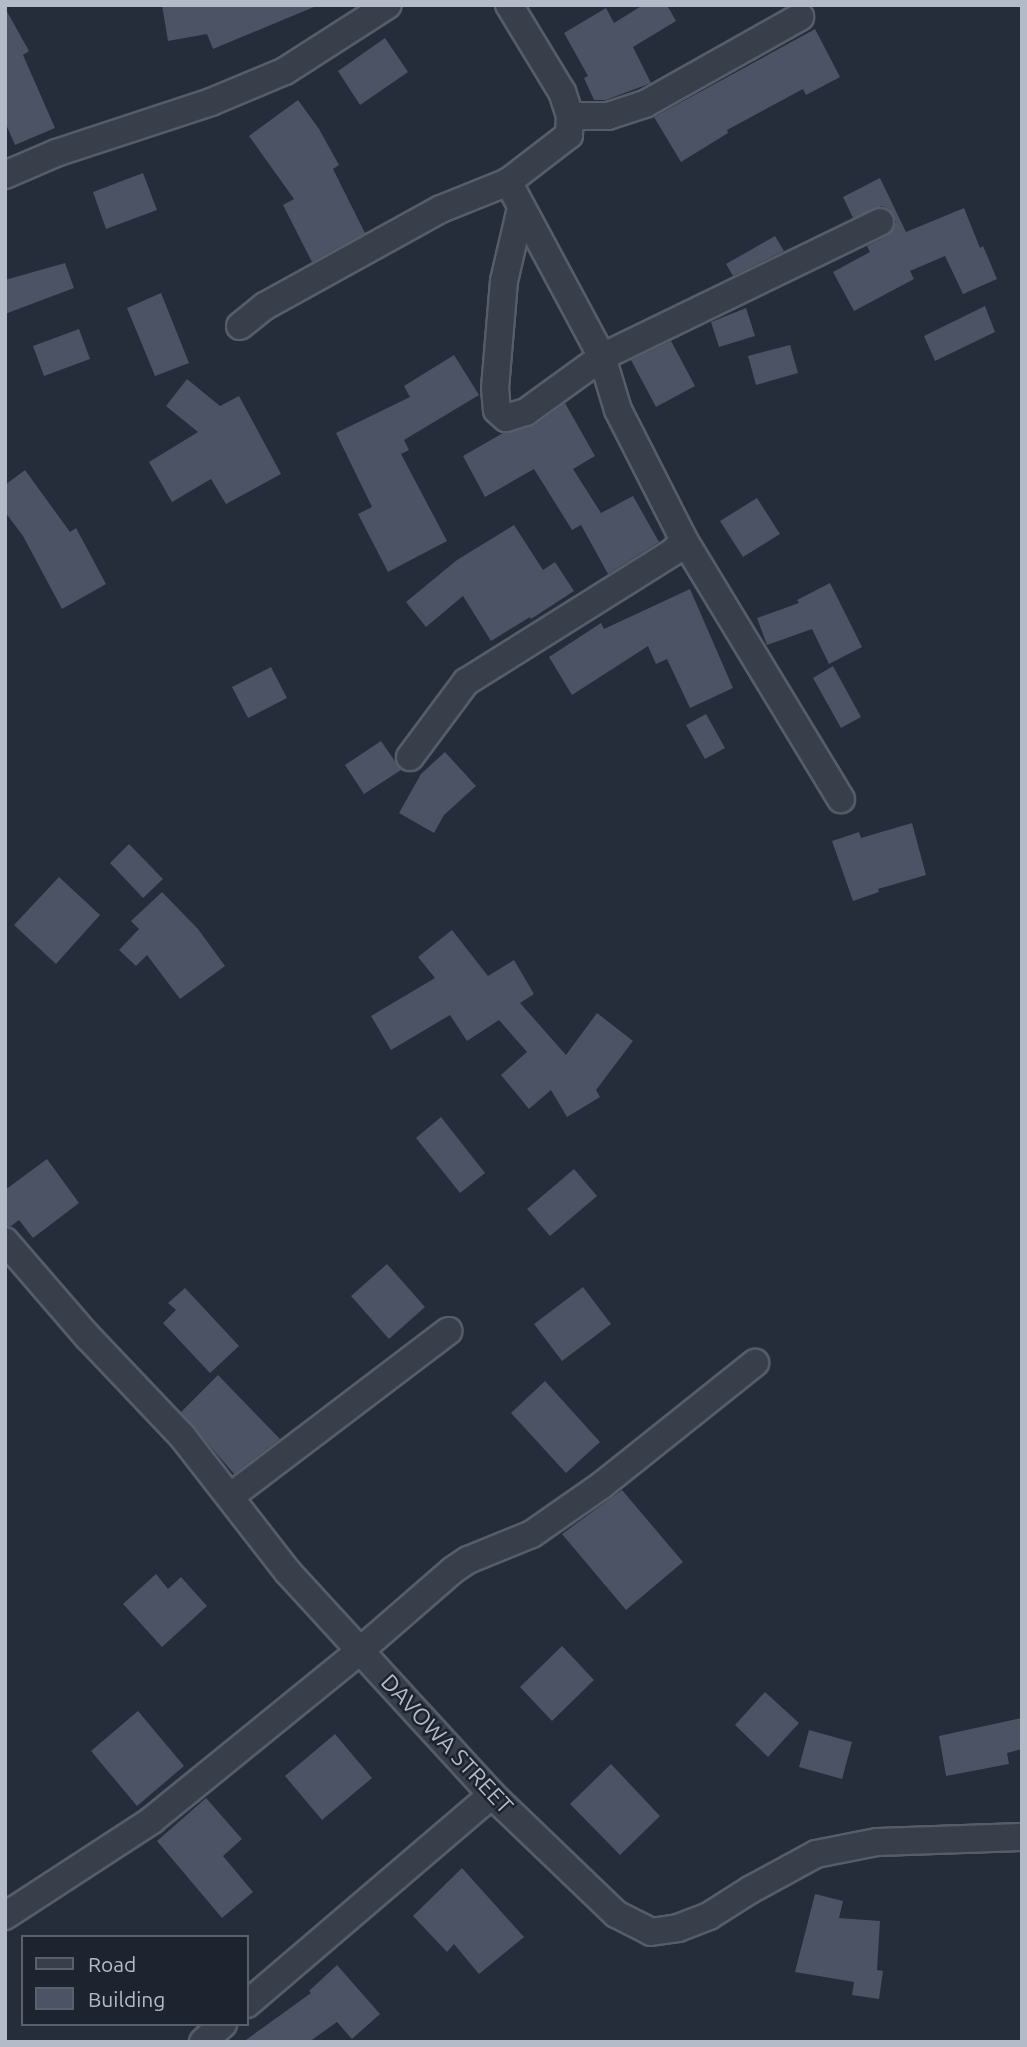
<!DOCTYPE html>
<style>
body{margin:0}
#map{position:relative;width:1027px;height:2047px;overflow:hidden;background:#252d3b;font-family:Ubuntu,sans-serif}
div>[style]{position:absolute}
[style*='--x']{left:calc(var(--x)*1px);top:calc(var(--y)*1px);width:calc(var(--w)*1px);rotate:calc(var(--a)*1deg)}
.building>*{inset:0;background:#4b5364}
.roads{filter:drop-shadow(2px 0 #565d69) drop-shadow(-2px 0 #565d69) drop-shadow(0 2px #565d69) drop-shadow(0 -2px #565d69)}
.street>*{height:26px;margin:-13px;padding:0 13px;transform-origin:13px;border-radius:13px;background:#383f4b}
span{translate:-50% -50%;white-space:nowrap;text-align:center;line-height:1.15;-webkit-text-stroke:5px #1d2430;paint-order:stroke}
.street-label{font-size:23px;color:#b4bac7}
.frame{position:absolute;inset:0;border:7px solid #b4bac7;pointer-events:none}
.legend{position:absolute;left:21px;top:1935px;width:228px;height:91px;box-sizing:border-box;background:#1d2430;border:2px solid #59606c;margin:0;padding:9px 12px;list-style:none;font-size:21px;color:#b4bac7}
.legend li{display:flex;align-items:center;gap:14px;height:35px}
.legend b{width:35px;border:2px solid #59606c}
</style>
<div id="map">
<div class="building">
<i style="clip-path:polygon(162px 5px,313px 5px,314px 7px,213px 49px,207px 34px,168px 41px)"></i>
<i style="clip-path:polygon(643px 5px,667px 5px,676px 21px,633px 47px,651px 83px,606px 100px,594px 100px,584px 78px,588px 76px,564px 33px,606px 8px,614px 23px)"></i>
<i style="clip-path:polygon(5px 8px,29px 51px,23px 55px,55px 128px,15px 145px,5px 122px)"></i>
<i style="clip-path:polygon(815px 29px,840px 77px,806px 95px,803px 89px,727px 130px,728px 133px,681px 162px,654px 117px)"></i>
<i style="clip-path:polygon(385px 38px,408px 72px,360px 105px,338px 71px)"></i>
<i style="clip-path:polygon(298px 100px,319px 129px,339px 165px,333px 169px,365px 233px,312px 262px,283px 205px,294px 199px,249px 136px)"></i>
<i style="clip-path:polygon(143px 173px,157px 210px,106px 229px,93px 192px)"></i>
<i style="clip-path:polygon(880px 178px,906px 232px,964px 208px,980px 248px,983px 246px,997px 279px,963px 294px,945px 256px,910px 271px,914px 279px,854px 311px,833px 272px,870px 252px,867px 246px,887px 236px,896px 222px,889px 209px,882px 206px,853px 218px,843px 197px)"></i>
<i style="clip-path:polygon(775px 236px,784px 251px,733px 276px,726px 264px)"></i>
<i style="clip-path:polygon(65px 263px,74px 288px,5px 314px,5px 280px)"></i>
<i style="clip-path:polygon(161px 293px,189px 363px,155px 376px,127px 308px)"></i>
<i style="clip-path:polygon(985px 306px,995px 332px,935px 361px,924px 336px)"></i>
<i style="clip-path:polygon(746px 308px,755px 336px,719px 347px,711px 322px)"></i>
<i style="clip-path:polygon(79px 329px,90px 359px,44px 376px,33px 346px)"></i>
<i style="clip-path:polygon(671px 341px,695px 386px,656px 407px,631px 360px)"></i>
<i style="clip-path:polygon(790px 345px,798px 373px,756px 385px,748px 356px)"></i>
<i style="clip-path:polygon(454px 355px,479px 395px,404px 440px,409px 450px,401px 454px,447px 541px,388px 572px,358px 514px,372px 507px,336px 433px,410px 397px,404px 386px)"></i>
<i style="clip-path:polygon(187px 379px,220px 406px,239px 396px,281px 474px,226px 504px,211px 479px,172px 502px,149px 462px,198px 432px,166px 406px)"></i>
<i style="clip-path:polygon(565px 403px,595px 456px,573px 469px,601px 513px,633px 496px,659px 542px,608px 574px,581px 525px,572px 530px,534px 469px,485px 497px,463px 456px,503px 433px,535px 425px)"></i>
<i style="clip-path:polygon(25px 470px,70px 532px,76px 528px,106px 584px,62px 609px,23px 536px,5px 512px,5px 485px)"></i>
<i style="clip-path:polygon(757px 498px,780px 534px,743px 557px,720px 521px)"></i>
<i style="clip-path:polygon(514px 525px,543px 570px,555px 562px,574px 591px,531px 619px,530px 617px,491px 641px,463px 596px,426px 627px,406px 602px,457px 560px)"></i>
<i style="clip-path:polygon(830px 583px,862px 647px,829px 664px,812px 629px,767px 645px,757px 618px,799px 603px,797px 600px)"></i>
<i style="clip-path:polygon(690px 589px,733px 688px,690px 708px,667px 659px,656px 664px,648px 646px,572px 695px,549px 657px,601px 623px,604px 629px)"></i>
<i style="clip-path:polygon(833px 666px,861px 717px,841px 728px,813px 678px)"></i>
<i style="clip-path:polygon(271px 667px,287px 698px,248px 718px,232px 687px)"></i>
<i style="clip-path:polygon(706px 714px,725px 748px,705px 759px,686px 725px)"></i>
<i style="clip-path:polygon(381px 741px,401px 770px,364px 794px,345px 765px)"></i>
<i style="clip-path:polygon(445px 752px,476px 786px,444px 815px,434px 833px,399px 813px,421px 774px)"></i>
<i style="clip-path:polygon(912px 823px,926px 875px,878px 889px,879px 892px,853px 901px,832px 841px,859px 832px,861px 838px)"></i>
<i style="clip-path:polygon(129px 844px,163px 879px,143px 898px,110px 863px)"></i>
<i style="clip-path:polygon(59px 877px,100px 915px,56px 964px,14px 925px)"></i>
<i style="clip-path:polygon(162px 892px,198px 929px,225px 966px,180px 999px,147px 955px,136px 966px,119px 950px,139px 929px,131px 921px)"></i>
<i style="clip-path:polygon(452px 930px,488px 976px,514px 960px,534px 994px,520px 1003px,566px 1055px,597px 1013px,633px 1041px,596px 1090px,600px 1097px,567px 1117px,551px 1090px,529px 1109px,501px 1075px,527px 1052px,499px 1020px,467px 1041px,450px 1015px,391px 1050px,371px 1016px,435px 978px,418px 957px)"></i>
<i style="clip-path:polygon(441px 1117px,485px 1173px,460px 1193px,416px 1138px)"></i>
<i style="clip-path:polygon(47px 1159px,79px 1203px,33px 1238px,19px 1220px,11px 1226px,5px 1226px,5px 1190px)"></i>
<i style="clip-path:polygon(574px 1169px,597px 1196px,550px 1236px,527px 1209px)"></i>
<i style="clip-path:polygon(387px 1264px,425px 1307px,389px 1339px,351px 1296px)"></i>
<i style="clip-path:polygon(583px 1287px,611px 1324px,562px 1361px,534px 1324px)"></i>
<i style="clip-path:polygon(185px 1288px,239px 1346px,210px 1373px,163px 1323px,176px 1310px,168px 1303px)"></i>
<i style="clip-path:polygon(218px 1375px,280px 1439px,234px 1474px,181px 1412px)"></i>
<i style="clip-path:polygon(545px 1381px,600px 1442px,566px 1473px,511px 1413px)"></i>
<i style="clip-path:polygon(622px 1490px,683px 1562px,626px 1610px,562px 1534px)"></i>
<i style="clip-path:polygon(156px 1574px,168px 1589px,181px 1577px,207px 1606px,162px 1647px,123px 1604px)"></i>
<i style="clip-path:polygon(562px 1646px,594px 1680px,552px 1721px,520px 1687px)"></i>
<i style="clip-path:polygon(765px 1692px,799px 1723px,768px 1757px,735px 1725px)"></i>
<i style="clip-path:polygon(138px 1711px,184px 1766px,137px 1806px,91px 1751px)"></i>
<i style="clip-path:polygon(1022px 1718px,1022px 1749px,1007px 1753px,1009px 1764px,946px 1776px,939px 1736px)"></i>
<i style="clip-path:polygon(809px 1730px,852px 1742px,842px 1779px,799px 1767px)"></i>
<i style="clip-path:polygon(335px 1734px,372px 1778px,322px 1820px,285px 1776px)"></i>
<i style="clip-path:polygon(611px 1764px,660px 1816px,620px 1855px,570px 1804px)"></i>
<i style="clip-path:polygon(206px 1798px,242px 1839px,223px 1856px,253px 1892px,222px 1918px,157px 1841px)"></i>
<i style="clip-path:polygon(462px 1868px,524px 1937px,479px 1974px,454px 1944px,447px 1952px,413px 1916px)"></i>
<i style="clip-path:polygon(815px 1894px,843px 1901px,839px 1918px,880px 1921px,877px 1970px,883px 1971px,879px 1999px,852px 1995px,854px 1982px,795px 1972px)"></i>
<i style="clip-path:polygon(337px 1965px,380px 2014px,352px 2039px,337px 2022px,309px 2042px,243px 2042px,311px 1993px,309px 1991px)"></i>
</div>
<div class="roads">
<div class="street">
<i style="--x:570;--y:116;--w:38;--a:0"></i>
<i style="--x:608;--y:116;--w:39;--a:-18"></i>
<i style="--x:645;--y:104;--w:178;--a:-29.3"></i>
<i style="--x:5;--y:175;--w:56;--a:-23.3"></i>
<i style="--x:56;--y:153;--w:163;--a:-18.2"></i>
<i style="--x:211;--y:102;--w:80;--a:-22.7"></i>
<i style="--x:285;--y:71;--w:122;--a:-32.7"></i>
<i style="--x:521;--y:208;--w:75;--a:103.1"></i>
<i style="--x:504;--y:281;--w:107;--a:94.8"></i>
<i style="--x:495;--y:388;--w:22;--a:85"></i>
<i style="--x:497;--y:410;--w:12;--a:42"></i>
<i style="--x:506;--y:418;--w:21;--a:-17"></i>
<i style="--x:526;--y:412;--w:94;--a:-35.9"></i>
<i style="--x:602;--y:357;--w:309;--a:-25.9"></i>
<i style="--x:240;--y:326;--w:32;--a:-39"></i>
<i style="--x:265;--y:306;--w:201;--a:-28.9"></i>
<i style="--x:441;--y:209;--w:72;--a:-21.9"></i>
<i style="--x:508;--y:182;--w:77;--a:-37.6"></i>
<i style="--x:569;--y:135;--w:19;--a:-87"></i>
<i style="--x:570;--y:116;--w:25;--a:-108"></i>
<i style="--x:562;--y:92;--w:102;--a:-121.3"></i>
<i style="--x:684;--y:540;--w:303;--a:58.8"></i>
<i style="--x:410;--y:757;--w:94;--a:-53.3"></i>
<i style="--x:466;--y:682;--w:244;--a:-32.1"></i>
<i style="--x:673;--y:552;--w:16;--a:-47"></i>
<i style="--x:684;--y:540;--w:146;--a:-116.9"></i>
<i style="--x:618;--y:410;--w:55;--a:-106.8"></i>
<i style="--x:602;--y:357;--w:199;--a:-118.2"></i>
<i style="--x:5;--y:1241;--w:127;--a:49.2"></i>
<i style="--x:88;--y:1337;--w:137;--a:46.5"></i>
<i style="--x:182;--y:1436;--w:172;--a:52.1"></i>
<i style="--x:288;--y:1572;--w:302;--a:47.5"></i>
<i style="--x:492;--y:1795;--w:172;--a:43.8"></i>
<i style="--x:616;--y:1914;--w:39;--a:27"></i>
<i style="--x:651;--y:1932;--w:27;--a:-8"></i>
<i style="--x:678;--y:1928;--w:33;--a:-21"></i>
<i style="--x:709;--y:1916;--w:49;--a:-32.4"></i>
<i style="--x:750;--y:1890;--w:75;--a:-28.6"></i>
<i style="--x:816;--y:1854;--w:62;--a:-11.1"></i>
<i style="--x:877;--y:1842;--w:145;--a:-2"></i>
<i style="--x:231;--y:1496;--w:273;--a:-37.2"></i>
<i style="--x:5;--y:1916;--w:176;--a:-33.1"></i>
<i style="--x:152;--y:1820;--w:269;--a:-39.1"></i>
<i style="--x:361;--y:1650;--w:122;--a:-41"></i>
<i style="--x:453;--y:1570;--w:18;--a:-34"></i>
<i style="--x:468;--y:1560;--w:69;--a:-22.1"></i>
<i style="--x:532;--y:1534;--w:85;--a:-35"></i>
<i style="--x:602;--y:1485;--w:196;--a:-38.6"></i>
<i style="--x:247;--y:2004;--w:322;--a:-40.5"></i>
<i style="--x:203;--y:2042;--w:27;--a:-42"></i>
</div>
</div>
<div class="street-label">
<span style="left:447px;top:1744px;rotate:47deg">DAVOWA STREET</span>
</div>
<div class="frame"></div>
<ul class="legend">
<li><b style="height:9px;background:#383f4b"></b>Road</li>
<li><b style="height:19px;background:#4b5364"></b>Building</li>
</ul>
</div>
